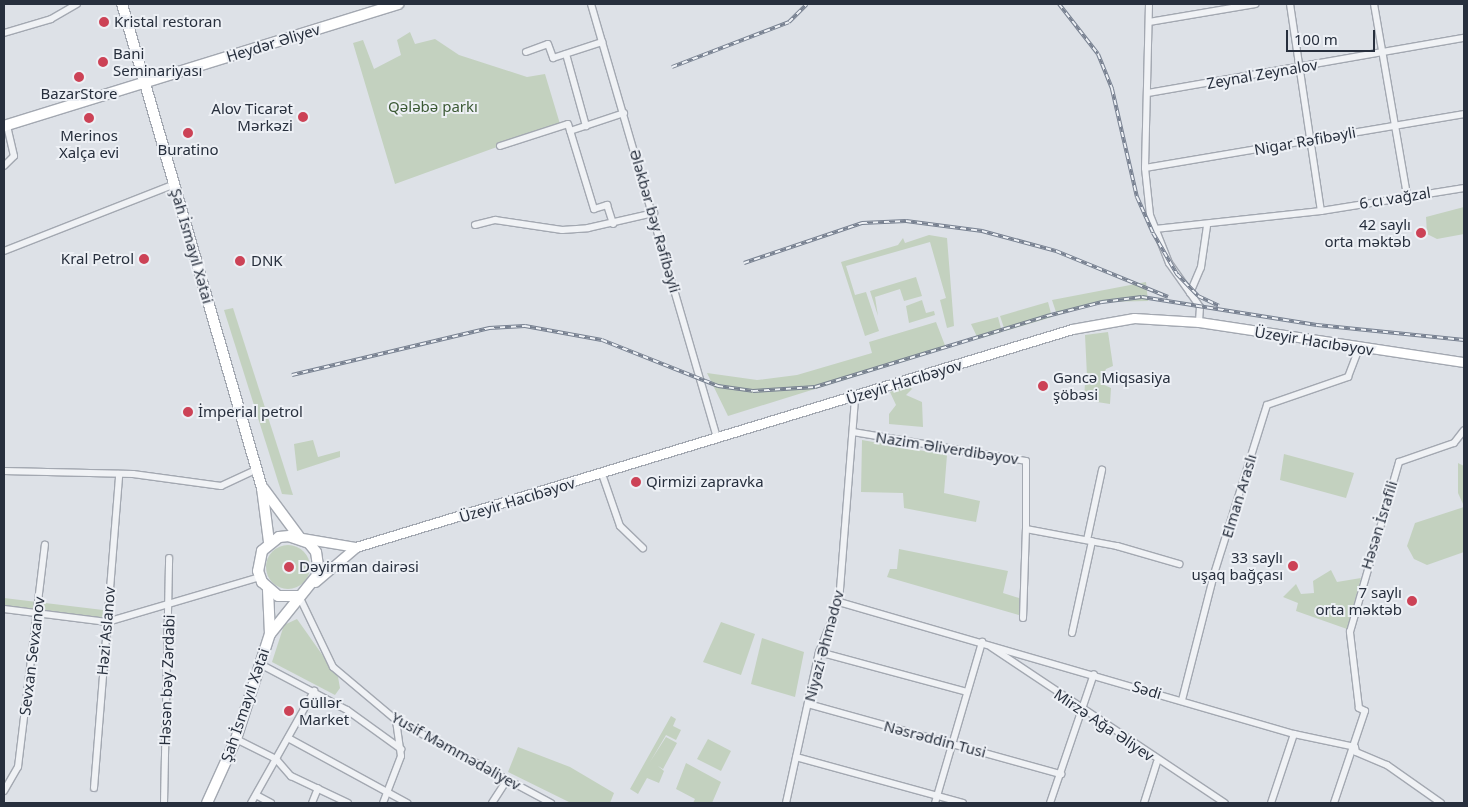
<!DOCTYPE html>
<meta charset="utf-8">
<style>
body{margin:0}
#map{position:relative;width:1468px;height:807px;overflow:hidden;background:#dde1e7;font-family:"Noto Sans",sans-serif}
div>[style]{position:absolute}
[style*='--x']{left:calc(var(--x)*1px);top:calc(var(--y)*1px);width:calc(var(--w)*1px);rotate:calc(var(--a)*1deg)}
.green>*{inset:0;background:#c3d1bf}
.round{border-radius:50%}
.roads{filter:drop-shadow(1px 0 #a3a8b1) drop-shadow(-1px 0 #a3a8b1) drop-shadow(0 1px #a3a8b1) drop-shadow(0 -1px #a3a8b1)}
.minor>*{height:6px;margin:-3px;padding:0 3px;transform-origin:3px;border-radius:3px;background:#f0f2f5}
.secondary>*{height:9px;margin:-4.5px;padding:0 4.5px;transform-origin:4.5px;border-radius:4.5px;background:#fff}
.primary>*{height:10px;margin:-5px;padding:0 5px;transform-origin:5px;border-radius:5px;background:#fff}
.rail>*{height:4px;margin-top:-2px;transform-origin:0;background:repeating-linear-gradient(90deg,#edf0f5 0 5.5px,#778090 0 11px);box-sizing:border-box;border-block:1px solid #778090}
.dots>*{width:14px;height:14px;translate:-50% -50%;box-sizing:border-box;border:2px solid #edf0f5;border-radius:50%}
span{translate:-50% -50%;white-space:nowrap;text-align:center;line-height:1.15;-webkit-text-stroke:4px #edf0f5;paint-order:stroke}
.poi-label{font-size:15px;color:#272f3d}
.left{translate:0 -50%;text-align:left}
.right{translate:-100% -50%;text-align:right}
.street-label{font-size:15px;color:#272f3d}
.park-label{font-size:15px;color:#3b5934}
.frame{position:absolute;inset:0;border:5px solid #272f3d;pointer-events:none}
.scale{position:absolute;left:1286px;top:30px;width:89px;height:22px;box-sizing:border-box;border:2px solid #272f3d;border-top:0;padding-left:6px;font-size:15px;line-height:18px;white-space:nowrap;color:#272f3d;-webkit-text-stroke:4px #edf0f5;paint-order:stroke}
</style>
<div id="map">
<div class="green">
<i style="clip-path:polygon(410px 32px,415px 44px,435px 39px,459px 55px,527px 77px,545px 74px,560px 124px,395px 184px,353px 43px,363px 40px,374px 69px,401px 55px,397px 40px)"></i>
<i style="clip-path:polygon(1464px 207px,1464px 234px,1437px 239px,1427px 234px,1426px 217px)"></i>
<i style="clip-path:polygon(929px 235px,947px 238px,954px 326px,947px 328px,940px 300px,946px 298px,930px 242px,846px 266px,855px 295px,866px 292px,879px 331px,865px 336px,841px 262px,898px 245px,903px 238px,905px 243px)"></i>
<i style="clip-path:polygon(916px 277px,922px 296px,904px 301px,900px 289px,875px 297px,878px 316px,870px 291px)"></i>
<i style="clip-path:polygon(1146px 282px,1148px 301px,1100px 302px,1057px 315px,1052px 300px)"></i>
<i style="clip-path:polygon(922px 300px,926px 313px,934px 311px,935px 315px,909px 323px,906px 306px)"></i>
<i style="clip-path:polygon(1048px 302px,1052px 317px,1005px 331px,1000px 316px)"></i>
<i style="clip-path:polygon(233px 308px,293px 495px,282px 494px,224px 310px)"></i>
<i style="clip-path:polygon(998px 317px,1002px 332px,978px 339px,971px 324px)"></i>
<i style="clip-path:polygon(936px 322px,946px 348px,728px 416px,707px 373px,757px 380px,797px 375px,872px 353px,869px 342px)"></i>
<i style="clip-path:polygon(1108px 332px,1113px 366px,1106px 369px,1100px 383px,1111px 388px,1110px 404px,1084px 400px,1085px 382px,1092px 383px,1093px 377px,1087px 376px,1085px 335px)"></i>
<i style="clip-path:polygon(909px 385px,912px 389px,906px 395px,922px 402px,923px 427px,889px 424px,889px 414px,896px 405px,890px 392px)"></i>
<i style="clip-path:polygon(313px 440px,318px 457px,340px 451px,340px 457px,297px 471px,294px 444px)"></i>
<i style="clip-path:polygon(862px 440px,947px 455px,944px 493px,980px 501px,976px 522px,904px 508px,903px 493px,861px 492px)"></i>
<i style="clip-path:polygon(1284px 454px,1354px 473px,1346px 498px,1280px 480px)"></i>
<i style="clip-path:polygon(1458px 463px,1464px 466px,1463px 504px,1458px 493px)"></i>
<i style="clip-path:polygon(1464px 507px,1464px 552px,1427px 565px,1414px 559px,1407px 546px,1415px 523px)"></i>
<i class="round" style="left:266px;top:545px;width:44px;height:44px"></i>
<i style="clip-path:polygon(899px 549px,1008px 571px,1003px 593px,1022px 599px,1019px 615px,887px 577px,890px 569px,897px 569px)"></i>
<i style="clip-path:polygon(1331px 570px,1337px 582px,1361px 578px,1347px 629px,1296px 611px,1298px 603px,1283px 597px,1296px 584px,1301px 594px,1314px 593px,1313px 581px)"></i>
<i style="clip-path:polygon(4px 598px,103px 610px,102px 619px,4px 607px)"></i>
<i style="clip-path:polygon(297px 619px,338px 677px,340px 688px,335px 695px,272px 662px,284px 625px)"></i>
<i style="clip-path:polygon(721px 622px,755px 634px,741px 675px,703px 662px)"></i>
<i style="clip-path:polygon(762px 638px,804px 652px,795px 697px,751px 684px)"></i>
<i style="clip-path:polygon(671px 716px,676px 719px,673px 726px,681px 730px,676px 740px,666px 735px,650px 762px,666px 737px,677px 743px,663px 769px,658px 766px,664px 771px,659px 783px,647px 778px,638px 794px,630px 789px)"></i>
<i style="clip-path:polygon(708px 739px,731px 751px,721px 771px,697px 759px)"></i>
<i style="clip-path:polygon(518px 747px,570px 767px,614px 793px,610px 803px,571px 803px,508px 772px)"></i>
<i style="clip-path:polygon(686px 763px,721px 782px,712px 803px,693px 803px,695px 799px,676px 789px)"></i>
</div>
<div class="roads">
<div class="minor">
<i style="--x:591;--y:4;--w:453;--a:73.8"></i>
<i style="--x:1149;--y:4;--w:164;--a:91.4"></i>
<i style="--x:1145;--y:168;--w:47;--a:83.9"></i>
<i style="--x:1150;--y:215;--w:52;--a:68.4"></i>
<i style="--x:1169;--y:263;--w:54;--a:54.8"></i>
<i style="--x:1200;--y:307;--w:15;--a:94"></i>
<i style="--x:1290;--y:4;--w:209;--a:81.5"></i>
<i style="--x:1374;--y:4;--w:194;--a:80.2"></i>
<i style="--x:1149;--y:22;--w:108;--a:-9.6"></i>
<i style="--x:4;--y:33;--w:49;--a:-16.6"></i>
<i style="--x:51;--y:19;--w:30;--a:-30"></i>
<i style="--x:526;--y:52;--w:23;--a:-20"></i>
<i style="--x:548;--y:44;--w:15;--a:70"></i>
<i style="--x:553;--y:58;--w:52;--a:-18.1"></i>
<i style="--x:566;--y:54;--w:75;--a:74.5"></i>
<i style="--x:1148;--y:93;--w:321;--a:-9.9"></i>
<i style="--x:570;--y:131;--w:57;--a:-18.4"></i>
<i style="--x:500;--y:146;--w:71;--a:-17.9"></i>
<i style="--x:568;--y:124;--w:89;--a:73"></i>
<i style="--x:594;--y:209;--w:14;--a:-17"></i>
<i style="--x:607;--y:205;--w:20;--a:72"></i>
<i style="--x:4;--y:166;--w:14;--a:-45"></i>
<i style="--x:14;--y:156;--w:32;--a:-103"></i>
<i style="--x:1145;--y:168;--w:324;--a:-9.6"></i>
<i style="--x:475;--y:225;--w:21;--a:-14"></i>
<i style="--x:495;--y:220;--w:68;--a:8.5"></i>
<i style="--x:562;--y:230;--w:26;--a:-4"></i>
<i style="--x:588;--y:228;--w:68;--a:-12.8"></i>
<i style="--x:1155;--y:229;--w:167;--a:-6.2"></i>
<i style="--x:1321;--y:211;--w:145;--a:-9.1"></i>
<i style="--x:4;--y:251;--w:184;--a:-21.4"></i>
<i style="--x:1190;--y:293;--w:28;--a:-67"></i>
<i style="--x:1201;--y:267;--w:41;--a:-81.7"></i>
<i style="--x:853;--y:432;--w:175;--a:9.5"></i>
<i style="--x:1026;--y:461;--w:68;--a:90"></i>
<i style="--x:1026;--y:529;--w:93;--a:10.6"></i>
<i style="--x:1117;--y:546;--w:65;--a:16.2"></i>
<i style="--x:4;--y:471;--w:129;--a:1.3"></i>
<i style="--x:133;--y:474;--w:89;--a:7.8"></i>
<i style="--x:221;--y:486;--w:40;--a:-25"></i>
<i style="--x:602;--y:474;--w:55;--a:70.9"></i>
<i style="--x:620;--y:526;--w:32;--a:44"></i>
<i style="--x:1087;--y:540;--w:72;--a:-77.9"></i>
<i style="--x:299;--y:596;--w:79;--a:64.4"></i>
<i style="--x:333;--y:667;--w:82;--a:40.1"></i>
<i style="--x:396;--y:720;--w:176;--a:28.2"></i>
<i style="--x:839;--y:602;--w:474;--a:16.2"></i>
<i style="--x:1294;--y:734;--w:62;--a:12"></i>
<i style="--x:1355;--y:747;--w:5;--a:79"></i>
<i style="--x:1356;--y:752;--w:34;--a:23"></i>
<i style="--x:1387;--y:765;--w:66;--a:35.1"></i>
<i style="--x:4;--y:609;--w:104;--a:7.2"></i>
<i style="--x:107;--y:622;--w:159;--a:-16.4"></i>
<i style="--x:1023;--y:618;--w:89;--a:-88.1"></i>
<i style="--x:1072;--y:633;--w:94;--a:-77.7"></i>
<i style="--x:991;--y:647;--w:281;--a:33.7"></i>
<i style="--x:819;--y:652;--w:153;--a:15.1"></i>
<i style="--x:260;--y:664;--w:98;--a:27.9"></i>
<i style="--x:347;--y:710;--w:67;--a:35.8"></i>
<i style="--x:1182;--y:700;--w:130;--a:-75.7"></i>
<i style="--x:1214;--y:574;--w:177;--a:-72.6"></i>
<i style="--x:1267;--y:405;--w:86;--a:-19.1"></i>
<i style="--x:1348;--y:377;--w:30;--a:-69"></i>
<i style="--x:808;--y:704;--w:263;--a:15.5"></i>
<i style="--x:288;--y:738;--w:136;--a:28.6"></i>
<i style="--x:236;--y:739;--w:45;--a:26.6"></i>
<i style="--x:276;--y:759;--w:23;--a:49"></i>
<i style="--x:291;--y:776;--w:63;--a:25.3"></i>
<i style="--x:796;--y:757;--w:173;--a:15.4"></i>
<i style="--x:94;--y:788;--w:315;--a:-85.4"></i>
<i style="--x:4;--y:791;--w:28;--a:-60"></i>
<i style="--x:18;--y:767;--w:224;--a:-83.1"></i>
<i style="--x:256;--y:795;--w:17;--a:28"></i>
<i style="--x:164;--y:803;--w:245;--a:-88.8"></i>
<i style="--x:251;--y:803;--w:129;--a:-60.6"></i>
<i style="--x:312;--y:803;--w:16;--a:-68"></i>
<i style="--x:383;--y:803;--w:50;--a:-69"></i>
<i style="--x:401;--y:756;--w:36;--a:-98"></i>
<i style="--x:492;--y:803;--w:27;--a:-57"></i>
<i style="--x:786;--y:803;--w:155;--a:-77.7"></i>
<i style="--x:819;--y:652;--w:54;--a:-68.2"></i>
<i style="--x:839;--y:602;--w:206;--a:-85.5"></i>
<i style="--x:935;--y:803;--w:168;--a:-73.7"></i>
<i style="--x:1050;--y:803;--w:136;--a:-71.2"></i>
<i style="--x:1144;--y:803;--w:43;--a:-72.4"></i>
<i style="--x:1271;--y:803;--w:73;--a:-71.6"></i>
<i style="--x:1334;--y:803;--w:97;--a:-71.4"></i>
<i style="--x:1365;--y:711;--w:7;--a:-153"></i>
<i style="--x:1359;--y:708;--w:77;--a:-96.8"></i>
<i style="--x:1350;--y:632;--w:177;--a:-73.9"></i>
<i style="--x:1399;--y:462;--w:58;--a:-19.1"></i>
<i style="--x:1454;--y:443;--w:16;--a:-52"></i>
</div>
<div class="secondary">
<i style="--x:302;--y:538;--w:55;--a:9.5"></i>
<i style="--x:356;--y:547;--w:54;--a:139.5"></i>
<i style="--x:356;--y:547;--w:748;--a:-16.93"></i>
<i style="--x:1072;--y:329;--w:63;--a:-10.1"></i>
<i style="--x:1134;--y:318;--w:65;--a:3.5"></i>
<i style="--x:1199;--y:322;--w:268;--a:8.6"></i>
</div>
<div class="primary">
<i style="--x:122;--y:4;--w:504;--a:73.87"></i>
<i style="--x:262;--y:488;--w:54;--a:82.6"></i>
<i style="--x:4;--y:126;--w:413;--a:-17.2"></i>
<i style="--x:263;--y:488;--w:62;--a:53.5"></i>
<i style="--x:268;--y:590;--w:44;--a:87.4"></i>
<i style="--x:207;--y:803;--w:70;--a:-65.6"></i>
<i style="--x:236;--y:739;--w:110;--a:-72.1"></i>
<i style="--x:270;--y:634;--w:78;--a:-51.2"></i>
<i style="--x:319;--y:573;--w:21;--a:-98"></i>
<i style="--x:316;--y:552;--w:11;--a:-128"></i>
<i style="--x:309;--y:543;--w:21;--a:-161"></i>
<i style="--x:289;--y:536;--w:10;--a:174"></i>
<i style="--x:279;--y:537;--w:22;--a:141"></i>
<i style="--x:262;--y:551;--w:20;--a:101"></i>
<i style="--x:258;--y:571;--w:12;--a:70"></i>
<i style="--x:262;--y:582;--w:21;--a:41"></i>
<i style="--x:278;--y:596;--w:21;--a:0"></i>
</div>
</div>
<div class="rail">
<i style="--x:1059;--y:4;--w:63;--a:52"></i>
<i style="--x:1098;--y:54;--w:38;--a:68"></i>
<i style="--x:1112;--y:89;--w:111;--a:77"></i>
<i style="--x:1137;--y:197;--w:39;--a:66"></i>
<i style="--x:1153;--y:233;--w:48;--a:59.7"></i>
<i style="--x:1177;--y:274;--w:30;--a:46"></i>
<i style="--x:1198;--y:296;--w:23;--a:25"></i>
<i style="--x:672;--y:67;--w:125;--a:-21"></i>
<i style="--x:789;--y:22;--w:25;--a:-45"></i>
<i style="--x:744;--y:263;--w:125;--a:-18.7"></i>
<i style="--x:862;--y:223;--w:44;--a:-2.6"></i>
<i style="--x:906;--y:221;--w:77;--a:7.5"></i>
<i style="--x:982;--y:231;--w:77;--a:15.1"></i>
<i style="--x:1056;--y:251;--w:121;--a:22.3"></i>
<i style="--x:292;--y:375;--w:203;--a:-13.4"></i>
<i style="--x:489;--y:328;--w:36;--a:-3"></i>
<i style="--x:525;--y:326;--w:78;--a:10.3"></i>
<i style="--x:602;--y:340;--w:125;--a:21.6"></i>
<i style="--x:718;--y:386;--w:35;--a:8"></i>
<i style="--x:753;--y:391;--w:62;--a:-3.7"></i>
<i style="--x:815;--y:387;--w:243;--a:-17"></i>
<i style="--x:1047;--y:316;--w:57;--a:-14.3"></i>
<i style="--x:1102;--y:302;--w:40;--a:-7.1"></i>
<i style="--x:1142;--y:297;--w:177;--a:9.1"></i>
<i style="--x:1317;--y:325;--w:148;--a:5.8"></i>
</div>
<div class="dots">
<i style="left:104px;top:22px;background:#cc4256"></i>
<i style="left:103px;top:62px;background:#cc4256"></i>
<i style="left:79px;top:77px;background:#cc4256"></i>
<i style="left:303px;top:117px;background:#cc4256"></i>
<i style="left:89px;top:118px;background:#cc4256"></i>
<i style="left:188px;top:133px;background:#cc4256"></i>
<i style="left:1421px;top:233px;background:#cc4256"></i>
<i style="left:144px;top:259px;background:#cc4256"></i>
<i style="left:240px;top:261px;background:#cc4256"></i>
<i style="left:1043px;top:386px;background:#cc4256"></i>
<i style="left:188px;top:412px;background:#cc4256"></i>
<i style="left:636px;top:482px;background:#cc4256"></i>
<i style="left:1293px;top:566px;background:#cc4256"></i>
<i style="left:289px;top:567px;background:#cc4256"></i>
<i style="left:1412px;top:601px;background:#cc4256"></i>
<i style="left:289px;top:711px;background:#cc4256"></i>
</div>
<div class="poi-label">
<span class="left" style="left:114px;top:22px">Kristal restoran</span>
<span class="left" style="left:113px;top:62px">Bani<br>Seminariyası</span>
<span style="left:79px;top:94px">BazarStore</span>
<span class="right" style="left:293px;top:117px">Alov Ticarət<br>Mərkəzi</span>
<span style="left:89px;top:144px">Merinos<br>Xalça evi</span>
<span style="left:188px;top:150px">Buratino</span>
<span class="right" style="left:1411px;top:233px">42 saylı<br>orta məktəb</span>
<span class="right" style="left:134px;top:259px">Kral Petrol</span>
<span class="left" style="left:251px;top:261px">DNK</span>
<span class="left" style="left:1053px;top:386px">Gəncə Miqsasiya<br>şöbəsi</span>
<span class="left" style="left:198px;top:412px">İmperial petrol</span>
<span class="left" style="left:646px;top:482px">Qirmizi zapravka</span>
<span class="right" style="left:1283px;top:566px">33 saylı<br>uşaq bağçası</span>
<span class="left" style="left:299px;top:567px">Dəyirman dairəsi</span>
<span class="right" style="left:1402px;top:601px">7 saylı<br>orta məktəb</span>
<span class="left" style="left:299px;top:711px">Güllər<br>Market</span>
</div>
<div class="street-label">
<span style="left:273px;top:43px;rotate:-17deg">Heydər Əliyev</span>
<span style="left:1262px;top:74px;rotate:-10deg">Zeynal Zeynalov</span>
<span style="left:1305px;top:141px;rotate:-10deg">Nigar Rəfibəyli</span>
<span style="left:1395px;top:198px;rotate:-9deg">6 cı vağzal</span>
<span style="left:655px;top:221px;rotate:74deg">Ələkbər bəy Rəfibəyli</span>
<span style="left:192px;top:246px;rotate:74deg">Şah İsmayıl Xətai</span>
<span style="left:1314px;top:341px;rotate:9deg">Üzeyir Hacıbəyov</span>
<span style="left:904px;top:382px;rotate:-17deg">Üzeyir Hacıbəyov</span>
<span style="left:947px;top:448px;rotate:9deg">Nazim Əliverdibəyov</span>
<span style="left:1239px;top:496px;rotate:-73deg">Elman Araslı</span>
<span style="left:517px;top:500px;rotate:-17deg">Üzeyir Hacıbəyov</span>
<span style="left:1379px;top:525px;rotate:-73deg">Həsən İsrafili</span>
<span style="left:106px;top:631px;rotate:-85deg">Həzi Aslanov</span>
<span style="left:824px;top:646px;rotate:-75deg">Niyazi Əhmədov</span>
<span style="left:32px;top:656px;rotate:-83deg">Sevxan Sevxanov</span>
<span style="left:167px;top:680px;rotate:-88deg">Həsən bəy Zərdabi</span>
<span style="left:1147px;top:690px;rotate:17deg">Sədi</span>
<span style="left:245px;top:705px;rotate:-71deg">Şah İsmayıl Xətai</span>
<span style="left:1104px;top:725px;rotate:34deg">Mirzə Ağa Əliyev</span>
<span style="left:935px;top:739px;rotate:15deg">Nəsrəddin Tusi</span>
<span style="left:456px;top:751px;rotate:29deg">Yusif Məmmədəliyev</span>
</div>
<div class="park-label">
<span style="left:433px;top:107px">Qələbə parkı</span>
</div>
<div class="frame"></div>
<div class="scale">100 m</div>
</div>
